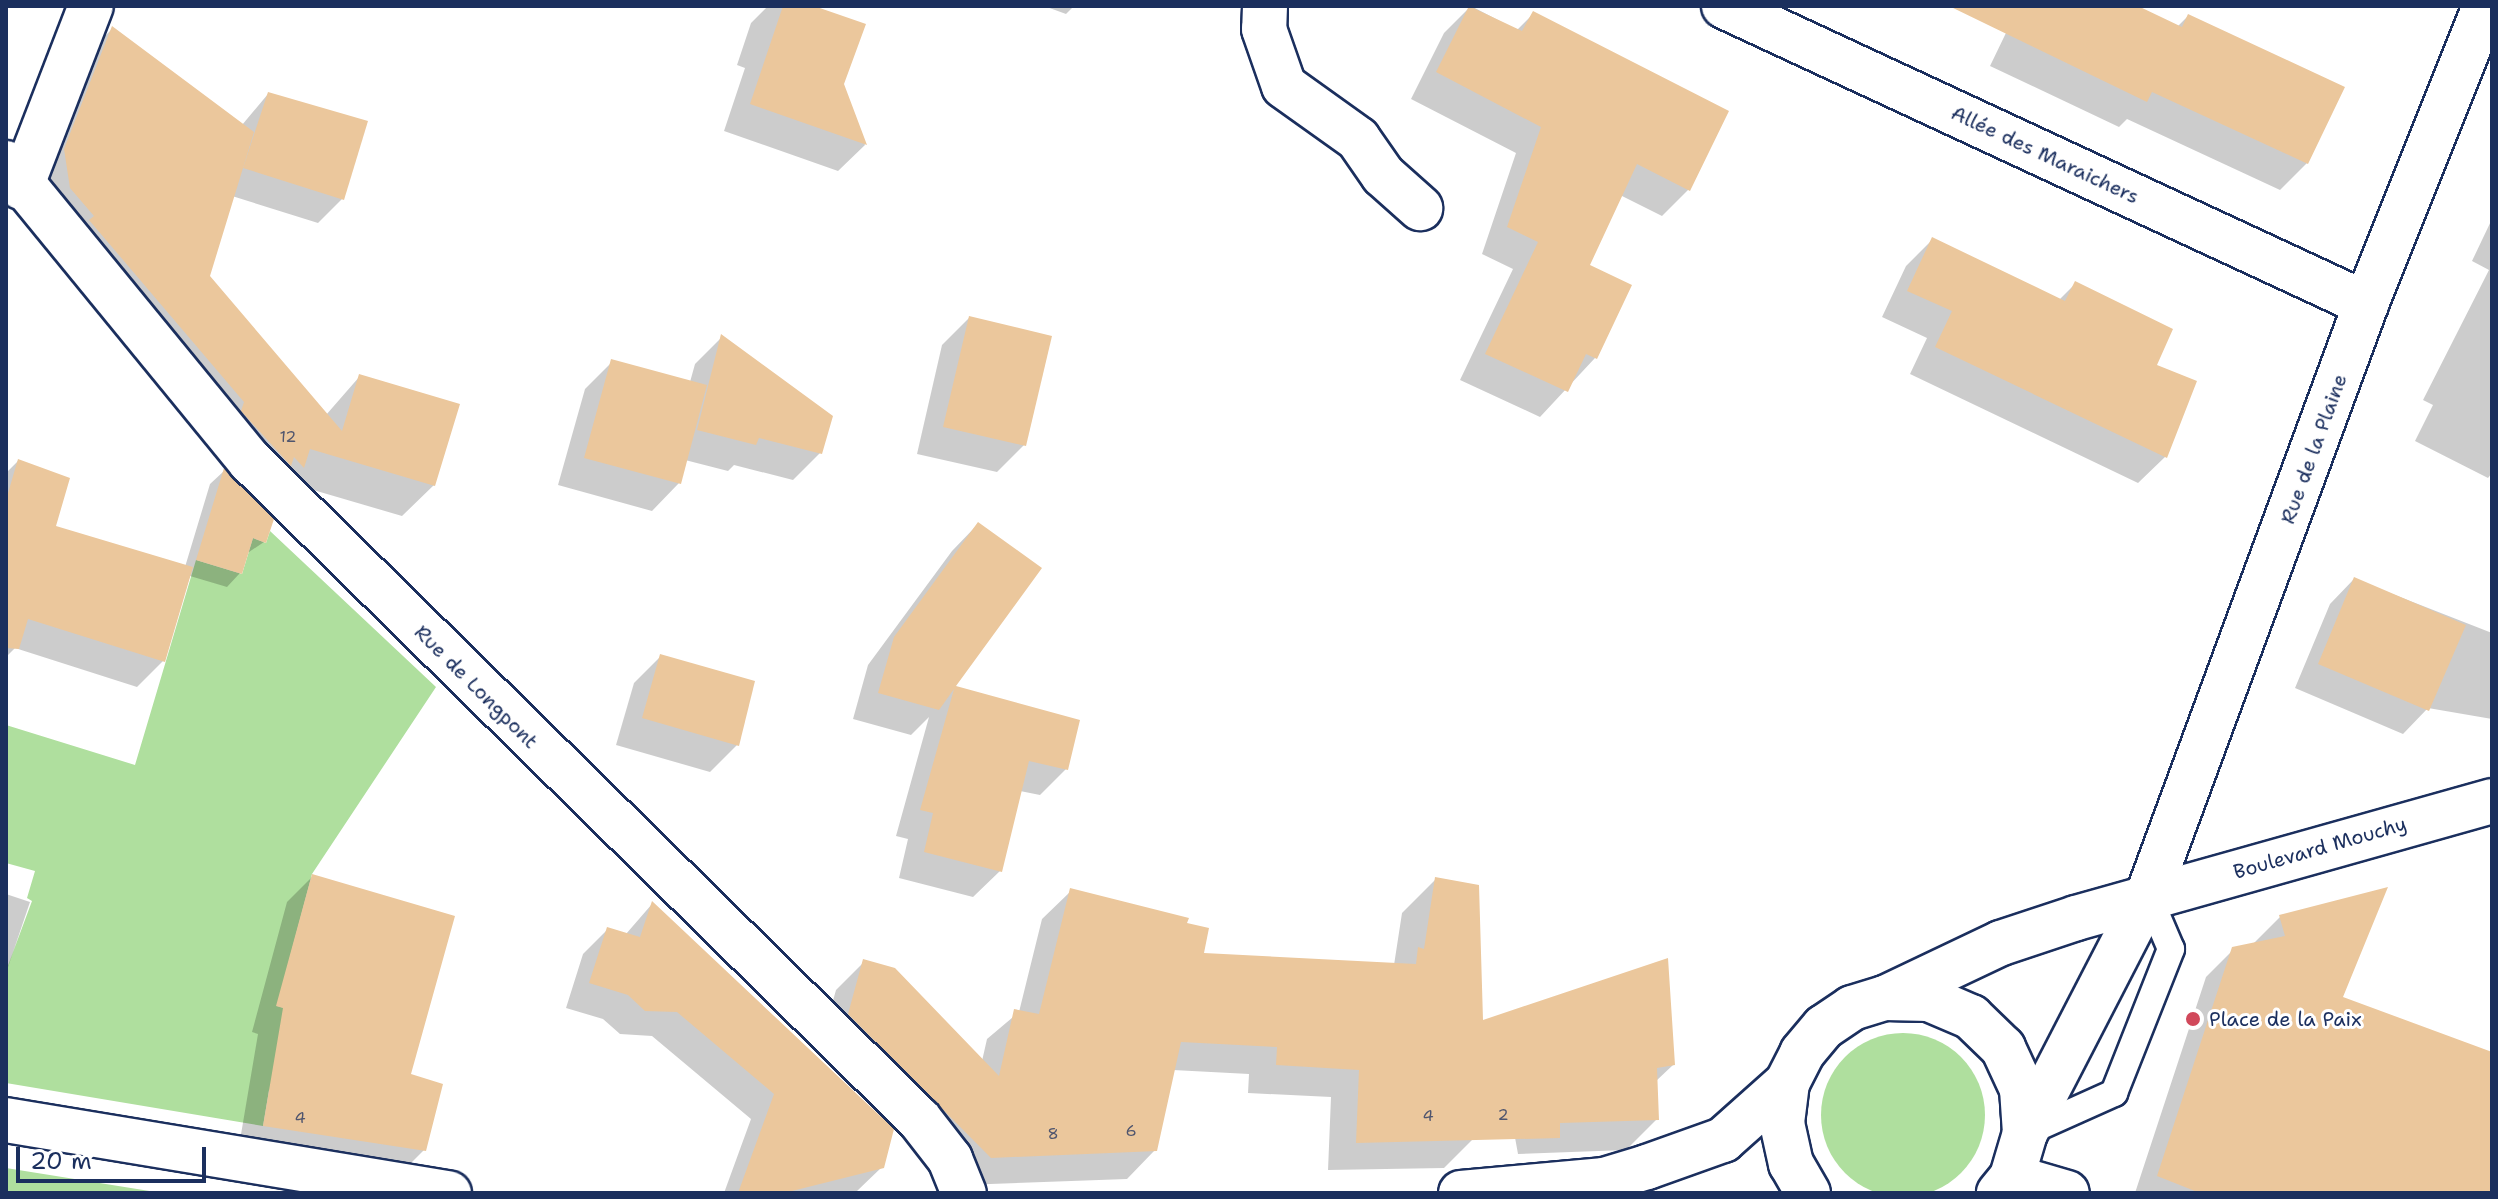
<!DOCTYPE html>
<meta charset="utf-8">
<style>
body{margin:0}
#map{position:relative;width:2498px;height:1199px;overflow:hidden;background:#fff;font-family:"Shantell Sans",sans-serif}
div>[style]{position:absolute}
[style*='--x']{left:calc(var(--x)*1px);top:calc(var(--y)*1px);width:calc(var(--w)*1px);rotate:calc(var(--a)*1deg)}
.green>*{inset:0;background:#afdf9e}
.round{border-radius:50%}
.shadow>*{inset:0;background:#0003}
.building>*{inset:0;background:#ebc79c}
.roads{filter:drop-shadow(2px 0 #1b2f5e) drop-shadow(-2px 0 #1b2f5e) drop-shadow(0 2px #1b2f5e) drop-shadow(0 -2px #1b2f5e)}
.service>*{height:26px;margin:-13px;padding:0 13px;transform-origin:13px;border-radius:13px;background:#fff}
.minor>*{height:44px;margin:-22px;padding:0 22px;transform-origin:22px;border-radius:22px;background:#fff}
.tertiary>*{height:44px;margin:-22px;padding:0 22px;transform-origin:22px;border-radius:22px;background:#fff}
.secondary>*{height:44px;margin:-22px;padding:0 22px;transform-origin:22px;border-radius:22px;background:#fff}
.dots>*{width:22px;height:22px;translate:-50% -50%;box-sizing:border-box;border:4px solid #fff;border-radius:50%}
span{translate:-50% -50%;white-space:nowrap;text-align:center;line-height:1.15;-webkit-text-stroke:6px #fff;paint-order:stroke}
.number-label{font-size:16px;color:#4f556e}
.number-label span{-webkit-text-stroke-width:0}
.street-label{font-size:20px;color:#1b2f5e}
.poi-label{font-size:20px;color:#1b2f5e}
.left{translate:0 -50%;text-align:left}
.frame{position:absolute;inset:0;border:8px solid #1b2f5e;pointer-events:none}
.scale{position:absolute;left:16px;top:1147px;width:190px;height:36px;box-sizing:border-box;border:4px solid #1b2f5e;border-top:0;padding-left:10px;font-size:24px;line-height:28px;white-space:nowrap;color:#1b2f5e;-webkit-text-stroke:6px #fff;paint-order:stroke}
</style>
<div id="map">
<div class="green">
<i style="clip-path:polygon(270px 531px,436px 687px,312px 874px,277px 1006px,419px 1045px,269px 1090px,263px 1126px,6px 1083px,6px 971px,32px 901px,27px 898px,35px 871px,6px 863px,6px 725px,135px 765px,196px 560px,242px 574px,253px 538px,266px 543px)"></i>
<i class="round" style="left:1821px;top:1033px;width:164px;height:164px"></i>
<i style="clip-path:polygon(6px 1168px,162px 1193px,6px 1193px)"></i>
</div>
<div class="shadow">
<i style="clip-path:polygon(768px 6px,808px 6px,842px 85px,865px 145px,838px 171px,724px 131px,745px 68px,737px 65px,751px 23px)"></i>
<i style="clip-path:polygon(1044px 6px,1074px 6px,1066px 14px)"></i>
<i style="clip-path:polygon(1471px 6px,1517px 30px,1533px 14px,1726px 112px,1688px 190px,1662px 216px,1620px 195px,1588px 266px,1630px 286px,1595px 358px,1540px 417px,1460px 380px,1513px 269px,1482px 254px,1516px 153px,1411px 99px,1444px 33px)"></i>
<i style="clip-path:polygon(2019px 6px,2134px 6px,2177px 27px,2188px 16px,2307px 163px,2280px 190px,2127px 119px,2119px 127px,1990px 66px)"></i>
<i style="clip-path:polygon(112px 29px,242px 125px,268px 94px,342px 199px,318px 223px,232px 196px,208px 276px,326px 415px,360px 376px,434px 485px,402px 516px,286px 482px,34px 181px,81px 60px)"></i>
<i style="clip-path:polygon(2492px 219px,2492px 473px,2488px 478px,2415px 441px,2433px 405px,2423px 400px,2489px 270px,2472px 261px)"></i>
<i style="clip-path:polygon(1932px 240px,2059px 300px,2075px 284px,2154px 366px,2194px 382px,2165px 457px,2138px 483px,1910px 374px,1927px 338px,1882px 317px,1906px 266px)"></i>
<i style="clip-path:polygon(969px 318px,1024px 445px,997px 472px,917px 454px,942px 345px)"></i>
<i style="clip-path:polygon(722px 337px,820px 453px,793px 480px,734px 465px,728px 471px,685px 460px,679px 483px,652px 511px,558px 485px,585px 389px,612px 362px,690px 382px,695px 364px)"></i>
<i style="clip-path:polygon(18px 461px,54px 527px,185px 567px,210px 484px,224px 471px,264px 542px,246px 554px,240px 573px,227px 587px,190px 576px,163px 661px,137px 687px,15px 648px,6px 657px,6px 473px)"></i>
<i style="clip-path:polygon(978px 524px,953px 688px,1066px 769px,1040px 795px,1020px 791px,1000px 871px,973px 897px,899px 878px,908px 839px,896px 836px,929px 717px,911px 735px,853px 719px,868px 665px,952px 551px)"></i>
<i style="clip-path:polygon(2354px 579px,2492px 633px,2492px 719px,2428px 708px,2403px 734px,2295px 688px,2330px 604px)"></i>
<i style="clip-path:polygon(661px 656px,737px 745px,710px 772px,616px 745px,634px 683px)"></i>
<i style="clip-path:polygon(313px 876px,408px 1075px,424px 1150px,398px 1176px,238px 1152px,258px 1034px,252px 1032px,287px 902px)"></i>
<i style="clip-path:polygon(1436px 879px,1472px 1140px,1444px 1168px,1328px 1170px,1331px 1097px,1248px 1093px,1249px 1074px,1173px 1070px,1155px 1150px,1127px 1179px,963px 1185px,821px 1043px,836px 990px,864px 962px,982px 1061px,987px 1039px,1019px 1012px,1042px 919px,1071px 891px,1185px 925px,1201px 955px,1394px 965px,1402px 913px)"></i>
<i style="clip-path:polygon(6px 894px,30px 902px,6px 973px)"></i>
<i style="clip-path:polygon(652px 904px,882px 1167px,857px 1191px,724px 1193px,751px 1119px,652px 1036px,620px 1034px,603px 1019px,566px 1008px,583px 954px,608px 929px,626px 934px)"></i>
<i style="clip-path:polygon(2280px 917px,2340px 998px,2492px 1054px,2492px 1193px,2135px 1193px,2206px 977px,2234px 949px,2252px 945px)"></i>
<i style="clip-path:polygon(1497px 1039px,1673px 1065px,1655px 1082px,1657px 1119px,1626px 1150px,1518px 1154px)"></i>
</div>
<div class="building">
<i style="clip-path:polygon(783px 6px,814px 6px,866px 24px,844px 84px,867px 145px,750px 104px)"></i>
<i style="clip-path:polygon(1469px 6px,1522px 31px,1533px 11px,1729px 111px,1690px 191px,1637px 164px,1590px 265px,1632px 285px,1597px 359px,1586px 354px,1568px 392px,1485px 354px,1538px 242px,1507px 227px,1541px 127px,1436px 72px)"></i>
<i style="clip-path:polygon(1949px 6px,2138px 6px,2182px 27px,2188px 14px,2345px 87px,2308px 164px,2152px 92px,2147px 102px)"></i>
<i style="clip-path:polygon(112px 26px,254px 132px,210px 276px,342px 431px,359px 374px,460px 404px,435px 486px,310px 449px,304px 468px,294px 457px,291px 466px,241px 411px,244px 402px,89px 220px,94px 216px,70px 188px,64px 149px)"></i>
<i style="clip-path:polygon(268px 92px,368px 121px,344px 200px,243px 168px)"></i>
<i style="clip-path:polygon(1932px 237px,2065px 301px,2075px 281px,2173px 329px,2157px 365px,2197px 381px,2167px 458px,1935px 347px,1952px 311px,1907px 291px)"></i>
<i style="clip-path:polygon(969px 316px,1052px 336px,1026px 446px,943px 427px)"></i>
<i style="clip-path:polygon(721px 334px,833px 416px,822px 454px,759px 438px,756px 445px,697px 430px)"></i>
<i style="clip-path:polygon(611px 359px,707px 385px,681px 484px,584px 458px)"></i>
<i style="clip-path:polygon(18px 459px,70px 478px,56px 526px,193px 567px,165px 662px,28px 619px,19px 649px,6px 648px,6px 500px)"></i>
<i style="clip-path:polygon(224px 468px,274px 519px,266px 543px,253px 538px,242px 574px,196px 560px)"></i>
<i style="clip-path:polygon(978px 522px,1042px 568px,956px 686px,1080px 720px,1068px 770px,1029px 761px,1002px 872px,924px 852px,933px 813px,920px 810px,954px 689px,939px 710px,878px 693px,894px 637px)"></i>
<i style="clip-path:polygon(2354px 577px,2466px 625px,2429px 711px,2318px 664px)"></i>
<i style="clip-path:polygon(660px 654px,755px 681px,739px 746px,642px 718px)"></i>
<i style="clip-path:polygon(312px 874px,455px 916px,411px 1074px,443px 1084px,426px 1151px,263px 1126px,283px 1008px,276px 1006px)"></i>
<i style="clip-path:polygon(1435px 877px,1479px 885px,1483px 1020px,1668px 958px,1675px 1065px,1657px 1068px,1659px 1120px,1560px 1123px,1560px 1138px,1356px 1143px,1359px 1070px,1276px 1065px,1277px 1047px,1181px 1042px,1157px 1151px,991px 1158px,848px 1014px,863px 959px,895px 968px,999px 1076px,1014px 1009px,1039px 1014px,1070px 888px,1189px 918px,1187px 923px,1209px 928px,1204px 953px,1416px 964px,1418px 947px,1424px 949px)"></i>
<i style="clip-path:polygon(2388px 887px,2343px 997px,2492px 1052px,2492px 1193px,2200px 1193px,2157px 1176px,2232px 947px,2285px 936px,2279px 915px)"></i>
<i style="clip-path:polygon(652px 901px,894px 1129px,884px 1168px,784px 1193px,738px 1193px,774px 1094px,677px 1012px,645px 1011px,628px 995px,589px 983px,607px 927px,640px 937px)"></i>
</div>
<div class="roads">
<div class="service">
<i style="--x:2025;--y:1133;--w:98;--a:-24.2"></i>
<i style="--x:2114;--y:1093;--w:155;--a:-68.4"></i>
<i style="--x:2171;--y:949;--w:59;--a:-113.1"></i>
</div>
<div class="minor">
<i style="--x:1265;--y:6;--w:23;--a:92"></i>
<i style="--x:1264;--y:29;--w:60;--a:70.7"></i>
<i style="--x:1284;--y:86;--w:91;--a:35.6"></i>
<i style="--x:1358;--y:139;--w:44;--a:55.2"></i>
<i style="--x:1383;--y:175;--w:50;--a:41.7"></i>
<i style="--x:1724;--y:6;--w:708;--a:24.9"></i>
<i style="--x:6;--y:163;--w:385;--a:50.7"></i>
<i style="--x:250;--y:461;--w:938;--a:44.53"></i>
<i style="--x:919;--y:1119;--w:51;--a:52.2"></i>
<i style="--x:950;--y:1159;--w:37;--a:68"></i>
<i style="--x:21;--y:187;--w:194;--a:-68.9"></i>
<i style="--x:2148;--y:895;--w:630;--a:-69.75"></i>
<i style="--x:2366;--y:304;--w:321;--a:-68.2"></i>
<i style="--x:2012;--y:1177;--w:57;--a:16.2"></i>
</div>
<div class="tertiary">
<i style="--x:6;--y:1120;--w:449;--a:9.4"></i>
</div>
<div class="secondary">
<i style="--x:1885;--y:998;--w:128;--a:-25.4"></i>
<i style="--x:2001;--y:943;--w:79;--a:-18.4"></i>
<i style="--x:2076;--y:918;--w:432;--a:-15.7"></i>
<i style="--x:2025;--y:1133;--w:268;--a:-62.7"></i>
<i style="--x:1461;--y:1193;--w:144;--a:-5.2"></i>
<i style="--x:1604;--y:1180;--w:45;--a:-16.8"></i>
<i style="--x:1647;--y:1167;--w:81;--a:-19.6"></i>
<i style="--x:1723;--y:1140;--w:86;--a:-41.7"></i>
<i style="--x:1808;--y:1193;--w:34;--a:-120"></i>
<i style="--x:1791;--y:1164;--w:42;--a:-102.4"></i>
<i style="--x:1782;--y:1123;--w:40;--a:-82.9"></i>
<i style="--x:1787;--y:1083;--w:34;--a:-63"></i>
<i style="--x:1802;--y:1053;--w:34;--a:-50"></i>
<i style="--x:1824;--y:1027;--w:34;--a:-34"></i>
<i style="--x:1852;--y:1008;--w:34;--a:-17"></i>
<i style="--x:1885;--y:998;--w:44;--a:1.3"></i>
<i style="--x:1929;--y:999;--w:46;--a:23.2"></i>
<i style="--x:1971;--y:1017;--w:45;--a:44.1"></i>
<i style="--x:2003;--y:1048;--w:45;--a:65.1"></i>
<i style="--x:2022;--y:1089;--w:44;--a:86.1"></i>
<i style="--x:2025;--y:1133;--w:46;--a:106.5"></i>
<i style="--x:2012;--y:1177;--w:21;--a:129"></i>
</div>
</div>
<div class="dots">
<i style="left:2193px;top:1019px;background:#d1495b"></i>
</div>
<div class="number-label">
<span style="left:288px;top:437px">12</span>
<span style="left:1503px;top:1115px">2</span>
<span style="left:1428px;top:1116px">4</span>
<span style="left:300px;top:1118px">4</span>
<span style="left:1131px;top:1131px">6</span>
<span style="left:1053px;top:1134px">8</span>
</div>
<div class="street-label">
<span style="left:2045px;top:155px;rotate:25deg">Allée des Maraichers</span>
<span style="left:2314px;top:449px;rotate:-70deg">Rue de la Plaine</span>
<span style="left:476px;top:687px;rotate:45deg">Rue de Longpont</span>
<span style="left:2320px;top:848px;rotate:-16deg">Boulevard Mouchy</span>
</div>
<div class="poi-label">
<span class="left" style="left:2209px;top:1019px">Place de la Paix</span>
</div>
<div class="frame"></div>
<div class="scale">20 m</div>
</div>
